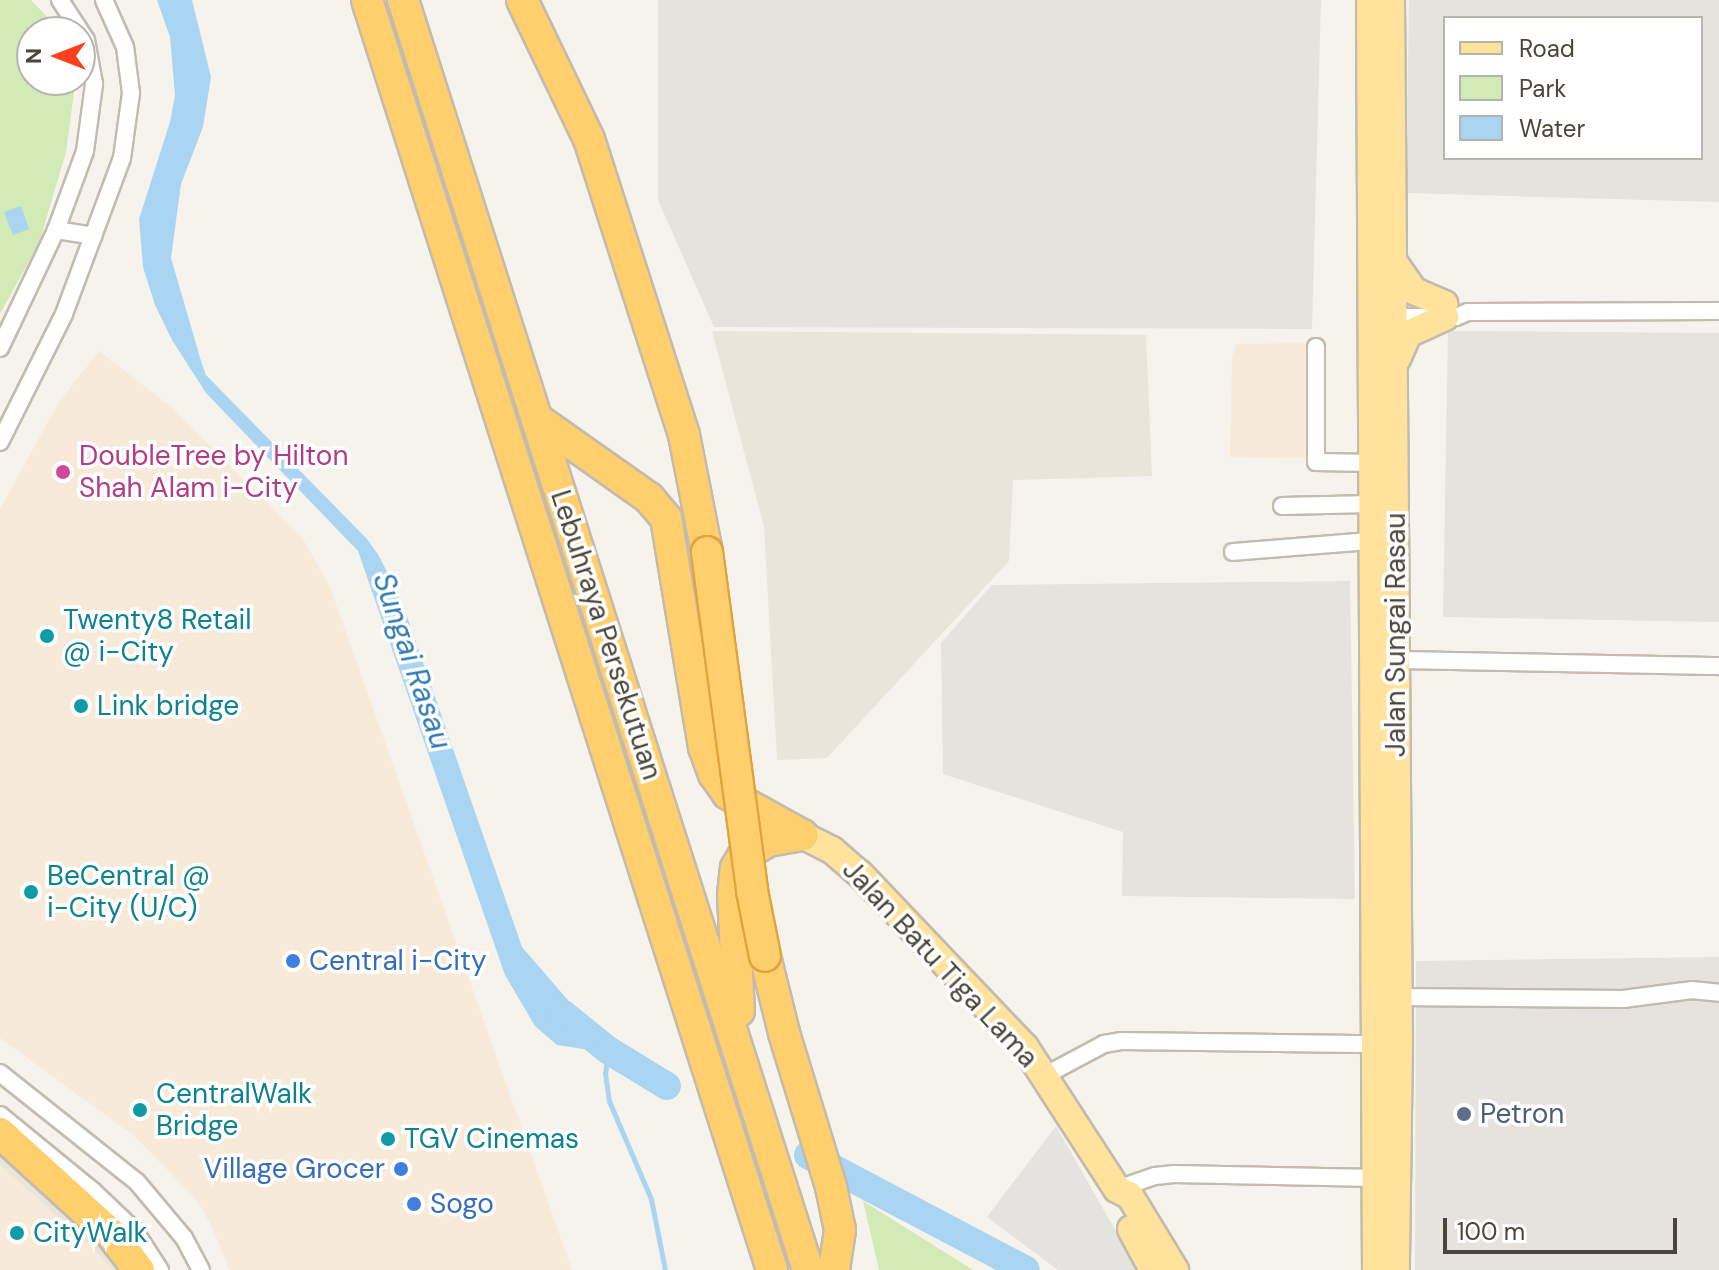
<!DOCTYPE html>
<style>
body{margin:0}
#map{position:relative;width:1719px;height:1270px;overflow:hidden;background:#f6f3ec;font-family:"DM Sans",sans-serif}
div>[style]{position:absolute}
[style*='--x']{left:calc(var(--x)*1px);top:calc(var(--y)*1px);width:calc(var(--w)*1px);rotate:calc(var(--a)*1deg)}
.residential>*{inset:0;background:#eae5da}
.commercial>*{inset:0;background:#f7ead8}
.industrial>*{inset:0;background:#e6e2dd}
.green>*{inset:0;background:#d2eab5}
.parking>*{inset:0;background:#e5e3e0}
.water>*{inset:0;background:#a9d4f2}
.stream>*{height:5px;margin:-2.5px;padding:0 2.5px;transform-origin:2.5px;border-radius:2.5px;background:#a9d4f2}
.river>*{height:28px;margin:-14px;padding:0 14px;transform-origin:14px;border-radius:14px;background:#a9d4f2}
.roads{filter:drop-shadow(2px 0 #c2bbae) drop-shadow(-2px 0 #c2bbae) drop-shadow(0 2px #c2bbae) drop-shadow(0 -2px #c2bbae)}
.street>*{height:16px;margin:-8px;padding:0 8px;transform-origin:8px;border-radius:8px;background:#fff}
.primary>*{height:26px;margin:-13px;padding:0 13px;transform-origin:13px;border-radius:13px;background:#ffe39c}
.highway>*{height:30px;margin:-15px;padding:0 15px;transform-origin:15px;border-radius:15px;background:#ffcf6e}
.bridges{filter:drop-shadow(2px 0 #e0a43c) drop-shadow(-2px 0 #e0a43c) drop-shadow(0 2px #e0a43c) drop-shadow(0 -2px #e0a43c)}
.highway-bridge>*{height:30px;margin:-15px;padding:0 15px;transform-origin:15px;border-radius:15px;background:#ffcf6e}
.dots>*{width:22px;height:22px;translate:-50% -50%;box-sizing:border-box;border:4px solid #fff;border-radius:50%}
span{translate:-50% -50%;white-space:nowrap;text-align:center;line-height:1.15;-webkit-text-stroke:7px #fff;paint-order:stroke}
.hotel-label{font-size:28px;color:#b23c85}
.left{translate:0 -50%;text-align:left}
.culture-label{font-size:28px;color:#0d838f}
.street-label{font-size:28px;color:#4b4439}
.shop-label{font-size:28px;color:#366cbe}
.right{translate:-100% -50%;text-align:right}
.service-label{font-size:28px;color:#4e5e75}
.water-label{font-size:30px;color:#2e7ab2;font-style:italic}
.legend{position:absolute;left:1443px;top:16px;width:260px;height:144px;box-sizing:border-box;background:#fff;border:2px solid #b7b4b0;margin:0;padding:10px 14px;list-style:none;font-size:24px;color:#4b4439}
.legend li{display:flex;align-items:center;gap:16px;height:40px}
.legend b{width:40px;border:2px solid #b7b4b0}
.north{position:absolute;left:16px;top:16px;width:80px;height:80px;box-sizing:border-box;background:#fff;border:2px solid #b7b4b0;border-radius:50%;rotate:270deg;font-size:22px;font-weight:700;line-height:32px;text-align:center;color:#4b4439}
.north::after{content:'';display:block;margin:auto;width:28px;height:36px;background:#fc3f1d;clip-path:polygon(50% 0,100% 100%,50% 72%,0 100%)}
.scale{position:absolute;left:1443px;top:1218px;width:234px;height:36px;box-sizing:border-box;border:4px solid #4b4439;border-top:0;padding-left:10px;font-size:24px;line-height:28px;white-space:nowrap;color:#4b4439;-webkit-text-stroke:6px #fff;paint-order:stroke}
</style>
<div id="map">
<div class="residential">
<i style="clip-path:polygon(712px 331px,1146px 335px,1152px 476px,1013px 480px,1009px 561px,827px 758px,777px 760px,764px 527px)"></i>
<i style="clip-path:polygon(0 1151px,128px 1270px,0 1270px)"></i>
</div>
<div class="commercial">
<i style="clip-path:polygon(1303px 343px,1309px 348px,1308px 458px,1230px 457px,1232px 358px,1236px 344px)"></i>
<i style="clip-path:polygon(99px 351px,170px 406px,302px 537px,330px 587px,572px 1270px,230px 1270px,210px 1223px,195px 1198px,133px 1135px,0 1038px,0 509px,59px 402px)"></i>
<i style="clip-path:polygon(0 1165px,96px 1251px,113px 1270px,0 1270px)"></i>
</div>
<div class="industrial">
<i style="clip-path:polygon(658px 0,1321px 0,1312px 329px,714px 327px,658px 200px)"></i>
<i style="clip-path:polygon(evenodd,1409px 0,1719px 0,1719px 202px,1406px 193px,1409px 0,1701px 18px,1701px 158px,1445px 158px,1445px 18px,1701px 18px)"></i>
<i style="clip-path:polygon(1448px 331px,1719px 333px,1719px 622px,1443px 617px)"></i>
<i style="clip-path:polygon(1350px 581px,1355px 899px,1122px 896px,1123px 832px,943px 774px,941px 643px,992px 585px)"></i>
<i style="clip-path:polygon(1719px 957px,1719px 1270px,1415px 1270px,1416px 961px)"></i>
</div>
<div class="green">
<i style="clip-path:polygon(0 0,31px 0,56px 26px,58px 32px,32px 32px,32px 80px,74px 80px,75px 85px,66px 152px,39px 243px,0 314px)"></i>
<i style="clip-path:polygon(863px 1201px,973px 1270px,879px 1270px)"></i>
</div>
<div class="parking">
<i style="clip-path:polygon(1056px 1126px,1138px 1270px,1058px 1270px,987px 1217px)"></i>
</div>
<div class="water">
<i style="clip-path:polygon(157px 0,192px 0,211px 77px,203px 127px,181px 184px,171px 258px,201px 361px,206px 375px,367px 539px,379px 556px,402px 602px,522px 947px,592px 1028px,590px 1050px,557px 1045px,535px 1026px,505px 975px,358px 551px,206px 393px,172px 340px,155px 305px,143px 267px,139px 219px,170px 122px,175px 95px,170px 37px)"></i>
<i style="clip-path:polygon(21px 206px,29px 229px,13px 235px,4px 212px)"></i>
</div>
<div class="stream">
<i style="--x:608;--y:1050;--w:23;--a:97"></i>
<i style="--x:605;--y:1073;--w:28;--a:82"></i>
<i style="--x:609;--y:1101;--w:107;--a:66.8"></i>
<i style="--x:651;--y:1199;--w:72;--a:78.8"></i>
</div>
<div class="river">
<i style="--x:562;--y:1013;--w:59;--a:38.8"></i>
<i style="--x:608;--y:1050;--w:69;--a:31.4"></i>
<i style="--x:808;--y:1155;--w:246;--a:27.8"></i>
</div>
<div class="roads">
<div class="street">
<i style="--x:56;--y:230;--w:38;--a:9"></i>
<i style="--x:1386;--y:317;--w:70;--a:0"></i>
<i style="--x:1456;--y:317;--w:13;--a:-23"></i>
<i style="--x:1468;--y:312;--w:251;--a:-0.2"></i>
<i style="--x:1316;--y:347;--w:115;--a:90"></i>
<i style="--x:1316;--y:462;--w:55;--a:1"></i>
<i style="--x:0;--y:348;--w:131;--a:-64.6"></i>
<i style="--x:56;--y:230;--w:84;--a:-69.8"></i>
<i style="--x:85;--y:151;--w:68;--a:-82.3"></i>
<i style="--x:94;--y:84;--w:45;--a:-100.3"></i>
<i style="--x:86;--y:40;--w:48;--a:-123"></i>
<i style="--x:0;--y:442;--w:143;--a:-63.4"></i>
<i style="--x:64;--y:314;--w:166;--a:-69.6"></i>
<i style="--x:122;--y:158;--w:66;--a:-82.1"></i>
<i style="--x:131;--y:93;--w:46;--a:-97.4"></i>
<i style="--x:125;--y:47;--w:51;--a:-114.1"></i>
<i style="--x:1282;--y:506;--w:89;--a:-1.3"></i>
<i style="--x:1233;--y:552;--w:138;--a:-4.6"></i>
<i style="--x:1396;--y:660;--w:323;--a:1.1"></i>
<i style="--x:1398;--y:997;--w:225;--a:0.5"></i>
<i style="--x:1623;--y:999;--w:70;--a:-7.4"></i>
<i style="--x:1692;--y:990;--w:27;--a:6"></i>
<i style="--x:0;--y:1073;--w:175;--a:38.5"></i>
<i style="--x:137;--y:1182;--w:73;--a:50"></i>
<i style="--x:184;--y:1238;--w:36;--a:62"></i>
<i style="--x:1044;--y:1076;--w:68;--a:-28.1"></i>
<i style="--x:1104;--y:1044;--w:17;--a:-10"></i>
<i style="--x:1121;--y:1041;--w:256;--a:0.7"></i>
<i style="--x:0;--y:1115;--w:120;--a:39.3"></i>
<i style="--x:93;--y:1191;--w:57;--a:43.6"></i>
<i style="--x:134;--y:1230;--w:48;--a:57"></i>
<i style="--x:1117;--y:1189;--w:40;--a:-18.9"></i>
<i style="--x:1155;--y:1176;--w:19;--a:-6"></i>
<i style="--x:1174;--y:1174;--w:202;--a:1.1"></i>
</div>
<div class="primary">
<i style="--x:1370;--y:0;--w:1270;--a:89.73"></i>
<i style="--x:1391;--y:0;--w:1044;--a:89.56"></i>
<i style="--x:1399;--y:1044;--w:226;--a:90.8"></i>
<i style="--x:1393;--y:261;--w:37;--a:55"></i>
<i style="--x:1414;--y:291;--w:33;--a:23"></i>
<i style="--x:1397;--y:359;--w:27;--a:-66"></i>
<i style="--x:1408;--y:334;--w:41;--a:-24.7"></i>
<i style="--x:802;--y:835;--w:34;--a:27"></i>
<i style="--x:832;--y:850;--w:37;--a:41"></i>
<i style="--x:860;--y:874;--w:239;--a:46.4"></i>
<i style="--x:1025;--y:1047;--w:169;--a:57.1"></i>
<i style="--x:1117;--y:1189;--w:15;--a:28"></i>
<i style="--x:1130;--y:1196;--w:87;--a:58.7"></i>
<i style="--x:1131;--y:1229;--w:47;--a:61.8"></i>
</div>
<div class="highway">
<i style="--x:367;--y:0;--w:1333;--a:72.31"></i>
<i style="--x:403;--y:0;--w:1333;--a:72.31"></i>
<i style="--x:522;--y:0;--w:154;--a:64.3"></i>
<i style="--x:589;--y:139;--w:311;--a:72.2"></i>
<i style="--x:684;--y:435;--w:119;--a:78.9"></i>
<i style="--x:537;--y:419;--w:137;--a:35.2"></i>
<i style="--x:649;--y:498;--w:26;--a:50"></i>
<i style="--x:666;--y:518;--w:232;--a:80.6"></i>
<i style="--x:704;--y:747;--w:29;--a:70"></i>
<i style="--x:714;--y:774;--w:24;--a:55"></i>
<i style="--x:728;--y:794;--w:85;--a:29"></i>
<i style="--x:765;--y:956;--w:79;--a:76.1"></i>
<i style="--x:784;--y:1033;--w:161;--a:73"></i>
<i style="--x:831;--y:1187;--w:44;--a:78.2"></i>
<i style="--x:840;--y:1230;--w:40;--a:98.5"></i>
<i style="--x:739;--y:1011;--w:116;--a:-93"></i>
<i style="--x:733;--y:895;--w:27;--a:-84"></i>
<i style="--x:736;--y:868;--w:14;--a:-60"></i>
<i style="--x:743;--y:856;--w:29;--a:-31"></i>
<i style="--x:768;--y:841;--w:35;--a:-10"></i>
<i style="--x:0;--y:1133;--w:151;--a:42.3"></i>
<i style="--x:112;--y:1235;--w:44;--a:52.4"></i>
</div>
</div>
<div class="bridges">
<div class="highway-bridge">
<i style="--x:707;--y:552;--w:342;--a:82.4"></i>
<i style="--x:752;--y:891;--w:66;--a:78.7"></i>
</div>
</div>
<div class="dots">
<i style="left:63px;top:472px;background:#d1479c"></i>
<i style="left:47px;top:636px;background:#0f9aa8"></i>
<i style="left:81px;top:706px;background:#0f9aa8"></i>
<i style="left:31px;top:892px;background:#0f9aa8"></i>
<i style="left:293px;top:961px;background:#3f7fe0"></i>
<i style="left:140px;top:1110px;background:#0f9aa8"></i>
<i style="left:1464px;top:1114px;background:#5c6f8a"></i>
<i style="left:388px;top:1139px;background:#0f9aa8"></i>
<i style="left:401px;top:1169px;background:#3f7fe0"></i>
<i style="left:414px;top:1204px;background:#3f7fe0"></i>
<i style="left:17px;top:1233px;background:#0f9aa8"></i>
</div>
<div class="hotel-label">
<span class="left" style="left:79px;top:472px">DoubleTree by Hilton<br>Shah Alam i-City</span>
</div>
<div class="culture-label">
<span class="left" style="left:63px;top:636px">Twenty8 Retail<br>@ i-City</span>
<span class="left" style="left:97px;top:706px">Link bridge</span>
<span class="left" style="left:47px;top:892px">BeCentral @<br>i-City (U/C)</span>
<span class="left" style="left:156px;top:1110px">CentralWalk<br>Bridge</span>
<span class="left" style="left:404px;top:1139px">TGV Cinemas</span>
<span class="left" style="left:33px;top:1233px">CityWalk</span>
</div>
<div class="street-label">
<span style="left:606px;top:635px;rotate:72deg">Lebuhraya Persekutuan</span>
<span style="left:1396px;top:635px;rotate:-90deg">Jalan Sungai Rasau</span>
<span style="left:940px;top:964px;rotate:47deg">Jalan Batu Tiga Lama</span>
</div>
<div class="shop-label">
<span class="left" style="left:309px;top:961px">Central i-City</span>
<span class="right" style="left:385px;top:1169px">Village Grocer</span>
<span class="left" style="left:430px;top:1204px">Sogo</span>
</div>
<div class="service-label">
<span class="left" style="left:1480px;top:1114px">Petron</span>
</div>
<div class="water-label">
<span style="left:412px;top:661px;rotate:71deg">Sungai Rasau</span>
</div>
<ul class="legend">
<li><b style="height:10px;background:#ffe39c"></b>Road</li>
<li><b style="height:22px;background:#d2eab5"></b>Park</li>
<li><b style="height:22px;background:#a9d4f2"></b>Water</li>
</ul>
<div class="north">N</div>
<div class="scale">100 m</div>
</div>
